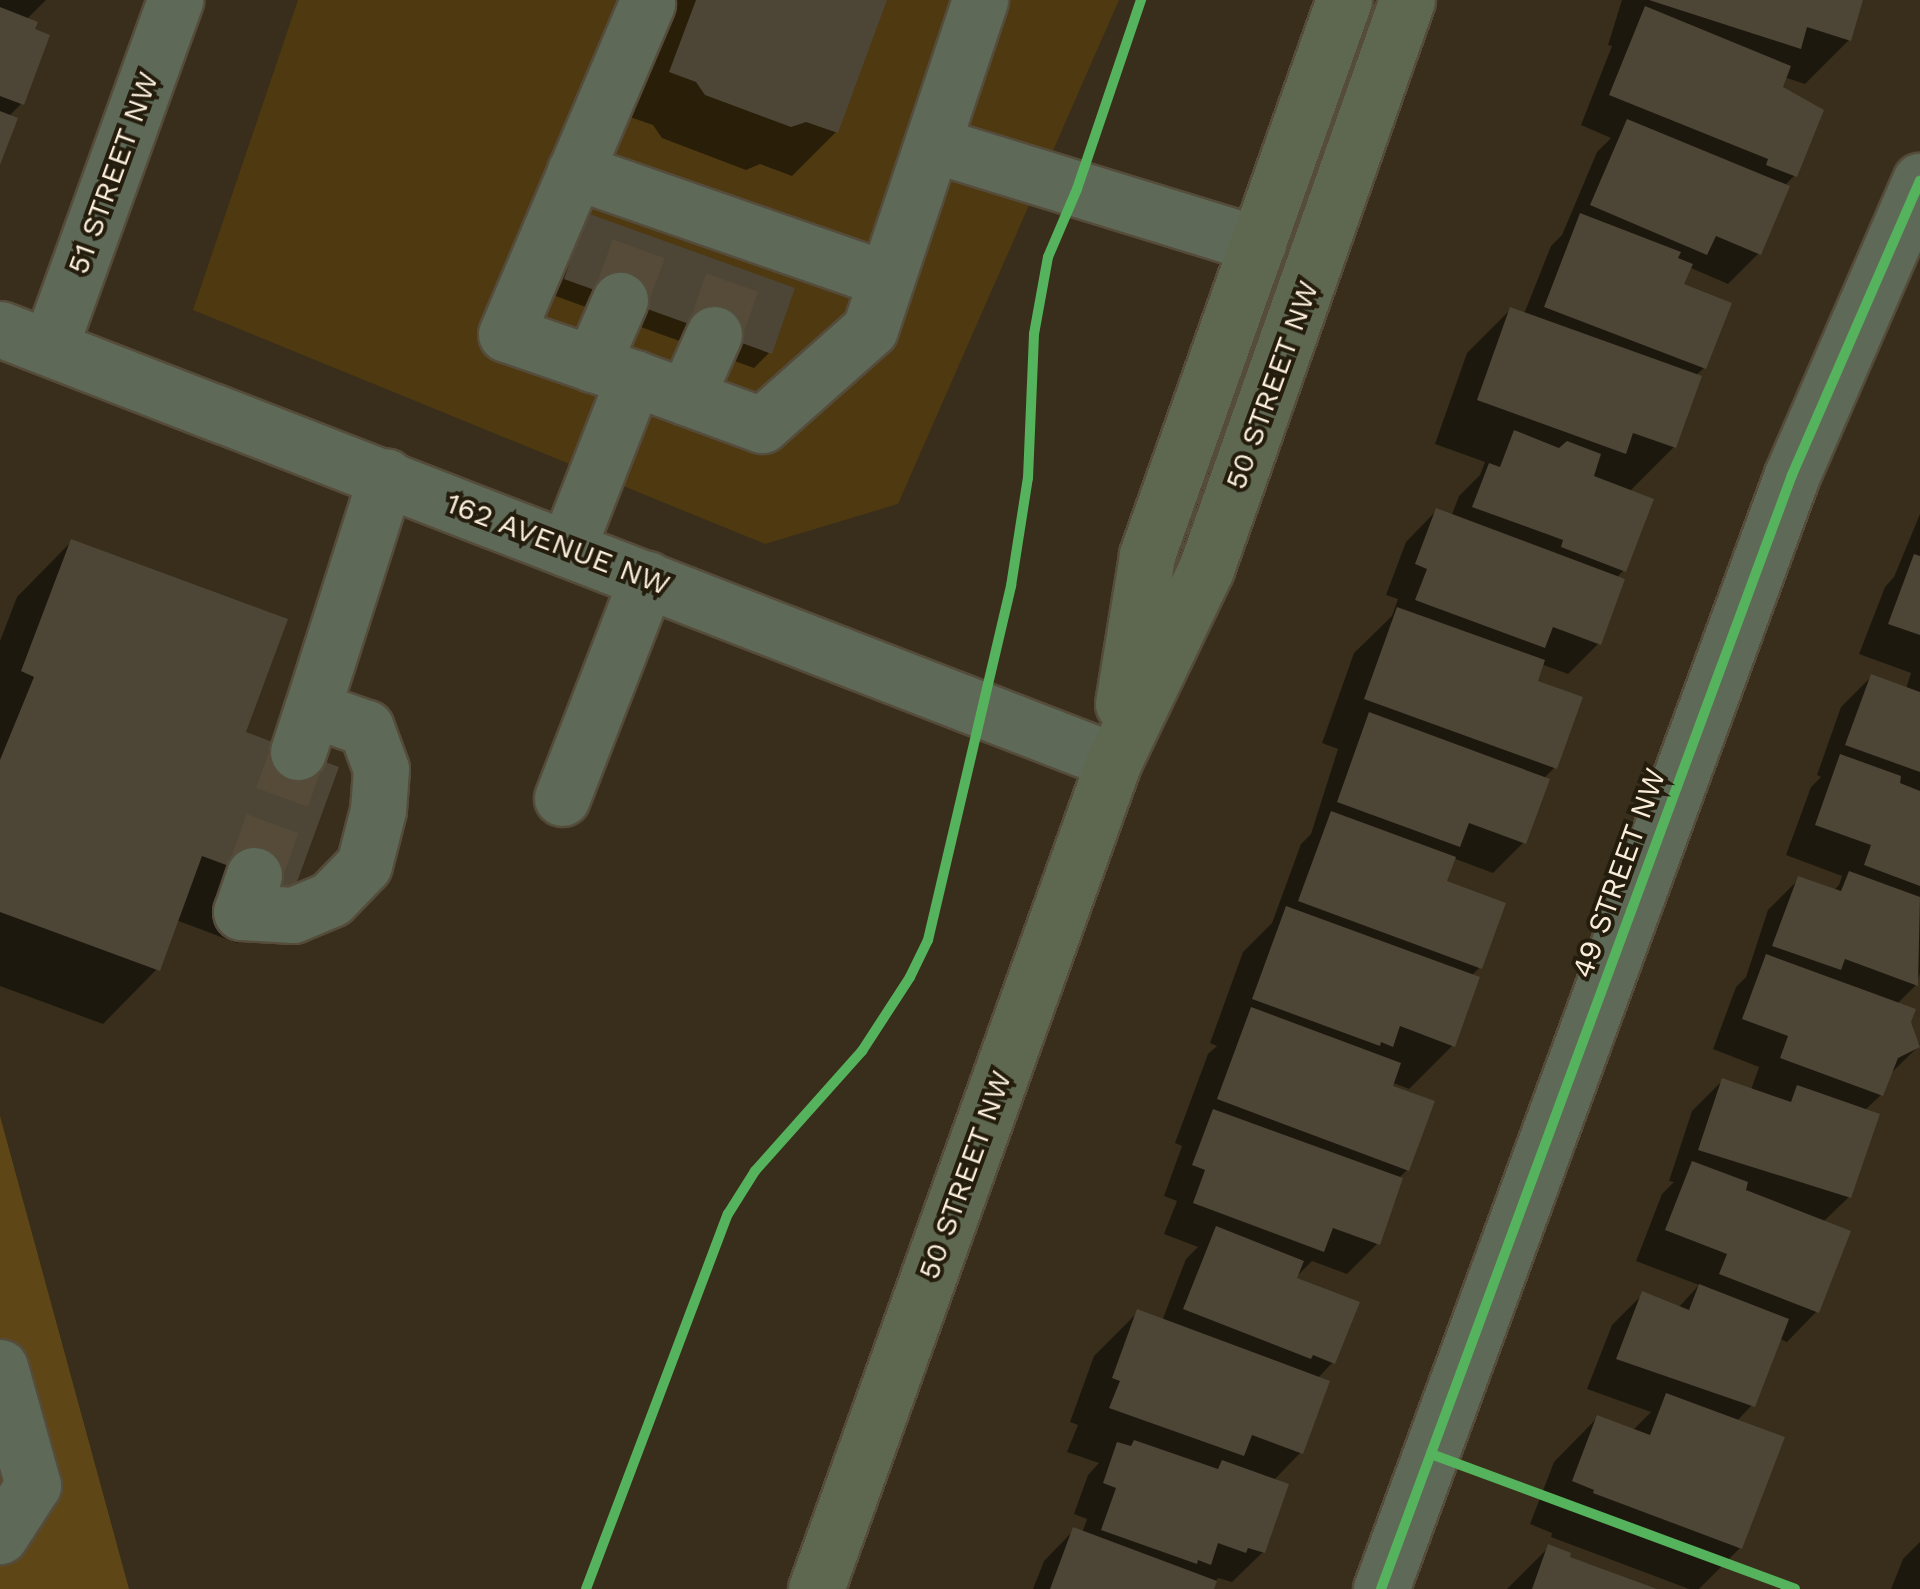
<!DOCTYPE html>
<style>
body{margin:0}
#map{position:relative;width:1920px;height:1589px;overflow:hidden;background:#382e1b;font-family:"Work Sans",sans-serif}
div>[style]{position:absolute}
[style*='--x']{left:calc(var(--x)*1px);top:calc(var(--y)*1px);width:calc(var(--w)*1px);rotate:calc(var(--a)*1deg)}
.built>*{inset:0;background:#4e3910}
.green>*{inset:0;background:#5e4617}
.shadow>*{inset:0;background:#0007}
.building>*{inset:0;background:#4d4536}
.minor-tunnel>*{height:55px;margin-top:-27.5px;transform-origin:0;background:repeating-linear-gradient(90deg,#554b38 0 55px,transparent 0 83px)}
.roads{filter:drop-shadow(2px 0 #554c3c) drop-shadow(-2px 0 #554c3c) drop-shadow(0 2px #554c3c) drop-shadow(0 -2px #554c3c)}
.minor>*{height:55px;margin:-27.5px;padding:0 27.5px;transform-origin:27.5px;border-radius:27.5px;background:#5e6a57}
.major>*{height:55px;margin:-27.5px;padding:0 27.5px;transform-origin:27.5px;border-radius:27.5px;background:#5e6850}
.cycleway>*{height:10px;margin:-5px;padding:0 5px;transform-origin:5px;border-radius:5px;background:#56b35d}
span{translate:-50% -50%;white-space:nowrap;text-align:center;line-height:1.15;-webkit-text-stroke:8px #241c0d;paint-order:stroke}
.street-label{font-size:30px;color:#faeedb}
</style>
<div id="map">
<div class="built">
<i style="clip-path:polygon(298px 0,1119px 0,898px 504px,765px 544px,193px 310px)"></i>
</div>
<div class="green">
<i style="clip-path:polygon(0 1116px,129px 1589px,0 1589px)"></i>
</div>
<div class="shadow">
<i style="clip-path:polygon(0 0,46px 0,26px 20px,21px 104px,8px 117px,0 159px)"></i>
<i style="clip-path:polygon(670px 0,884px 0,836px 132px,792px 176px,760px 164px,746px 170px,662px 138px,653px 125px,627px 116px)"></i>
<i style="clip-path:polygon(1622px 0,1861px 0,1849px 40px,1805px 84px,1784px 77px,1780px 88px,1794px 176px,1784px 186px,1759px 253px,1728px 284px,1691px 268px,1681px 285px,1704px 368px,1695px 376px,1674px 447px,1629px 492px,1624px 570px,1616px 578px,1598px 644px,1568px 674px,1541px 664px,1535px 683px,1555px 767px,1543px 779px,1524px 842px,1493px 873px,1453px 858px,1444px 883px,1480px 967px,1471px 976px,1453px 1045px,1409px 1089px,1391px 1082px,1407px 1170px,1398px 1179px,1377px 1244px,1347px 1274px,1312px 1261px,1293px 1280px,1333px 1362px,1317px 1379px,1301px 1452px,1273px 1481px,1263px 1552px,1232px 1582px,1218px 1578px,1211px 1589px,1033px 1589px,1044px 1561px,1074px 1530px,1082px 1533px,1087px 1519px,1074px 1514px,1088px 1475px,1099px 1463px,1067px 1452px,1078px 1425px,1070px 1422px,1094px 1356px,1138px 1312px,1162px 1321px,1186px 1259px,1198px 1247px,1164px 1234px,1177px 1201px,1164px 1196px,1182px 1146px,1175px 1143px,1208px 1054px,1217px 1046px,1210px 1043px,1243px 952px,1272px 923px,1301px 844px,1311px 834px,1338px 749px,1322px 743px,1354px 653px,1392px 616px,1398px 599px,1386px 595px,1406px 542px,1436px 511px,1451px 517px,1459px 496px,1480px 475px,1485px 462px,1435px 444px,1467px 353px,1511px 309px,1524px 314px,1551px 246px,1562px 235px,1597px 152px,1611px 138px,1581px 125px,1612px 46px,1608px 45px)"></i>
<i style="clip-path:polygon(588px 216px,769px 353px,754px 368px,550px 294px,573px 231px)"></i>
<i style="clip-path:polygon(1920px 514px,1920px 973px,1916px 985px,1896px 1005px,1920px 1045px,1888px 1076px,1881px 1095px,1864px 1111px,1849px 1197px,1823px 1222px,1817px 1311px,1787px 1342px,1778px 1338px,1752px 1405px,1736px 1422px,1740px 1548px,1699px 1589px,1689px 1589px,1551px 1537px,1552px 1533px,1530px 1524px,1554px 1462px,1597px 1418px,1632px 1431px,1651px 1412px,1587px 1389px,1612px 1325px,1643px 1294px,1678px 1308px,1699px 1285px,1636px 1261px,1662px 1194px,1674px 1182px,1669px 1181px,1692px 1111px,1723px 1080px,1751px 1090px,1759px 1067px,1713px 1049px,1736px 987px,1746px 977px,1768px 910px,1799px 879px,1833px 891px,1839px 885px,1842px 876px,1786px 855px,1811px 787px,1821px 777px,1817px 775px,1841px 707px,1871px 677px,1906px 689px,1911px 673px,1859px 654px,1885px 587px,1894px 577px)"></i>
<i style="clip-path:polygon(71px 542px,242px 734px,292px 889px,237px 943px,176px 920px,157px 969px,103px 1024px,0 986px,0 641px,17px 597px)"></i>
<i style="clip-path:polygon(1920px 1542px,1920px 1589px,1891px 1589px,1903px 1559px)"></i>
<i style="clip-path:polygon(1549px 1547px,1567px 1558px,1651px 1589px,1507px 1589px)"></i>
</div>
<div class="building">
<i style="clip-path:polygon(696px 0,887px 0,838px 133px,806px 122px,791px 127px,705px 95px,696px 82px,669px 72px)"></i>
<i style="clip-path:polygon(1649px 0,1863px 0,1851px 41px,1807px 27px,1801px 49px)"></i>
<i style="clip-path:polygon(1645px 6px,1791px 66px,1783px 87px,1824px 110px,1797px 177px,1766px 165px,1768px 159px,1609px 95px)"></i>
<i style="clip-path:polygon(0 7px,38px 22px,35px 29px,50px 35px,24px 105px,0 96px)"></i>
<i style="clip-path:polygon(0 111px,18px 118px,0 165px)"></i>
<i style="clip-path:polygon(1627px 119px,1790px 186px,1761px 255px,1716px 236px,1707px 255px,1590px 205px)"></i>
<i style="clip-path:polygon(587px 213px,795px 288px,772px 354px,564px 279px)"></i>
<i style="clip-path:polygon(1580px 213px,1681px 252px,1678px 258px,1693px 264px,1684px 284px,1732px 303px,1706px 369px,1544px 307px)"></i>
<i style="clip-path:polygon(1510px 307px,1702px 376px,1676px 448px,1633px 433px,1626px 454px,1477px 400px)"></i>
<i style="clip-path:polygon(1514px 430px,1559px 448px,1567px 441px,1601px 454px,1594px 476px,1654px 499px,1626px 572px,1561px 547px,1563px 540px,1472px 507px,1489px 463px,1500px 467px)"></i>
<i style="clip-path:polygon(1436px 508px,1625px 579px,1601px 645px,1553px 627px,1545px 648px,1415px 600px,1427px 569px,1415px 564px)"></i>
<i style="clip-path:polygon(71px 539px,288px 619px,246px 732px,339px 767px,294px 890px,202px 856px,160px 971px,0 912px,0 760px,34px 677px,21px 671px)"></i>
<i style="clip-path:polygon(1914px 554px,1920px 556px,1920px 635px,1888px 624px)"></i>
<i style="clip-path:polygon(1397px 607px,1545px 660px,1538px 681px,1583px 697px,1557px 769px,1364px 699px)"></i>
<i style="clip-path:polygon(1871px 674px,1920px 692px,1920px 772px,1845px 745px)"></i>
<i style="clip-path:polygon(1369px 712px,1550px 779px,1526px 844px,1469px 823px,1460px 847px,1337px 802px)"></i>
<i style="clip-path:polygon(1840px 754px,1901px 776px,1900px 783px,1920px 791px,1920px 886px,1864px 865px,1871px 845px,1815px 825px)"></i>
<i style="clip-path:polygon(1331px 811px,1456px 857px,1447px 881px,1506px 903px,1482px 969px,1298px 901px)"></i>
<i style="clip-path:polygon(1849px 871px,1920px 897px,1918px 986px,1845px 959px,1841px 970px,1772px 946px,1798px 876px,1841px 891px)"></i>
<i style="clip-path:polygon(1286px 906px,1480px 977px,1455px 1047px,1400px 1026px,1393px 1047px,1381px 1042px,1380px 1046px,1252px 999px)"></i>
<i style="clip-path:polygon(1766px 954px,1916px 1009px,1911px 1022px,1920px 1047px,1898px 1058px,1883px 1096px,1780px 1058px,1788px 1036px,1742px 1019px)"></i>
<i style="clip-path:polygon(1251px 1007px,1401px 1063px,1393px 1086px,1435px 1101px,1409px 1171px,1217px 1099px)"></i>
<i style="clip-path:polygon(1722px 1078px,1791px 1102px,1797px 1085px,1880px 1114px,1851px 1198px,1698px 1150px)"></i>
<i style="clip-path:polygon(1213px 1109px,1403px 1178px,1380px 1245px,1333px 1228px,1324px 1252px,1193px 1203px,1205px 1170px,1192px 1165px)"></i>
<i style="clip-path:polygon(1692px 1161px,1748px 1182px,1746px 1190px,1851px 1231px,1819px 1313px,1719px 1274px,1727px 1254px,1665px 1230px)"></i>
<i style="clip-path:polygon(1216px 1226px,1304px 1261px,1297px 1278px,1360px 1302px,1335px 1364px,1313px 1355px,1311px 1359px,1183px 1309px)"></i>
<i style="clip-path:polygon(1699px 1284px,1789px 1319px,1755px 1407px,1616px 1359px,1642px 1291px,1689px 1310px)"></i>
<i style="clip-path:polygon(1137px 1309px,1330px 1381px,1303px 1454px,1252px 1435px,1244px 1456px,1109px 1408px,1120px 1381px,1112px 1378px)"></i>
<i style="clip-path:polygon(1666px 1393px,1785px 1437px,1742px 1549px,1593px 1493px,1594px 1490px,1572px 1481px,1597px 1415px,1650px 1435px)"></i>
<i style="clip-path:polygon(1134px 1440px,1218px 1469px,1222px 1460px,1289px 1484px,1265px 1553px,1248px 1548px,1246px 1553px,1218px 1543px,1211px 1565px,1198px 1560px,1197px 1564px,1101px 1530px,1116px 1488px,1103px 1483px,1117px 1442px,1131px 1446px)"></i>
<i style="clip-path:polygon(1073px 1527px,1217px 1581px,1214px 1589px,1050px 1589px)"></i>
<i style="clip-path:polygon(1548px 1544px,1571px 1553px,1570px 1557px,1657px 1589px,1532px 1589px)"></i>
</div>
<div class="minor-tunnel">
<i style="--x:620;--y:300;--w:70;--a:-70"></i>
<i style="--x:714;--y:334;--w:70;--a:-70.8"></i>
<i style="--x:254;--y:875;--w:131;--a:-70.3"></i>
</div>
<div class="roads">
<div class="minor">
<i style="--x:932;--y:144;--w:341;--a:17.1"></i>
<i style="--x:575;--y:171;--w:329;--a:19.2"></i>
<i style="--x:0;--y:329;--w:1195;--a:21.2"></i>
<i style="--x:50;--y:346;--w:368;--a:-70.1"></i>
<i style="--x:592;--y:364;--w:70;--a:-66.4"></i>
<i style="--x:634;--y:378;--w:135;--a:-161"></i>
<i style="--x:506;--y:334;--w:360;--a:-66.9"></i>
<i style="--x:686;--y:397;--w:69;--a:-66"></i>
<i style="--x:567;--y:549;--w:184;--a:-68.6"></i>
<i style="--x:634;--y:378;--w:136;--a:20.2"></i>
<i style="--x:762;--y:425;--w:144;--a:-41.6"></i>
<i style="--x:870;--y:329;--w:347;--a:-71.5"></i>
<i style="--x:298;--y:752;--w:45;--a:-72"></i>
<i style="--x:562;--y:798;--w:235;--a:-68.8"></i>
<i style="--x:254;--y:875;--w:39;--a:109"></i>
<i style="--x:241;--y:912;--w:52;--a:3.3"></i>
<i style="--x:293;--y:915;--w:41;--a:-22.8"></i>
<i style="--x:331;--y:899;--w:47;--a:-45.9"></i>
<i style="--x:364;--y:865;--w:57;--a:-75.7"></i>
<i style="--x:378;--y:810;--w:41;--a:-85.8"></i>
<i style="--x:381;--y:769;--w:44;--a:-110.1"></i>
<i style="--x:366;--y:728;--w:57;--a:-160.6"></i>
<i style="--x:312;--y:709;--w:244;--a:-72.3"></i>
<i style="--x:0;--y:1367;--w:123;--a:74.4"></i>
<i style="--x:33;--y:1485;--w:61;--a:122.9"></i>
<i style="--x:1381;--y:1589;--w:1187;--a:-69.75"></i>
<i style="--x:1792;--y:475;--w:321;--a:-66.5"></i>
</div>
<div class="major">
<i style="--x:1123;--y:704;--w:151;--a:-80.8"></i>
<i style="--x:1147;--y:555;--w:589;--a:-70.46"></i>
<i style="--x:816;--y:1589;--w:880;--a:-70.21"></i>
<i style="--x:1114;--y:761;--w:213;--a:-64.4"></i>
<i style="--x:1206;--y:569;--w:603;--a:-70.54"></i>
</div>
</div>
<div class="cycleway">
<i style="--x:1431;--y:1454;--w:388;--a:20.3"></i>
<i style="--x:586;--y:1589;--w:401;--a:-69.3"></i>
<i style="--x:728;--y:1214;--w:51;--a:-57.9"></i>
<i style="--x:755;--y:1171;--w:161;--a:-48.3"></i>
<i style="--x:862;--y:1051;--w:88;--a:-57"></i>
<i style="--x:910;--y:977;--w:41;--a:-64.1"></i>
<i style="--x:928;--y:940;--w:364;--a:-76.8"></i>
<i style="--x:1011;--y:586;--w:109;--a:-81.1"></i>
<i style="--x:1028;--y:478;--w:144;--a:-87.6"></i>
<i style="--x:1034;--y:334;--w:78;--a:-79.7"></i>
<i style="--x:1048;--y:257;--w:74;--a:-66.9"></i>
<i style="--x:1077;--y:189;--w:200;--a:-71.3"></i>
<i style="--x:1381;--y:1589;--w:1187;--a:-69.75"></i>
<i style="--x:1792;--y:475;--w:321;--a:-66.5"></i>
</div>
<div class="street-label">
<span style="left:113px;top:173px;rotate:-70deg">51 STREET NW</span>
<span style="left:1272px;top:385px;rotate:-70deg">50 STREET NW</span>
<span style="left:558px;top:544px;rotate:21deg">162 AVENUE NW</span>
<span style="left:1619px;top:873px;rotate:-70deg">49 STREET NW</span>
<span style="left:965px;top:1175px;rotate:-70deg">50 STREET NW</span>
</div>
</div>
